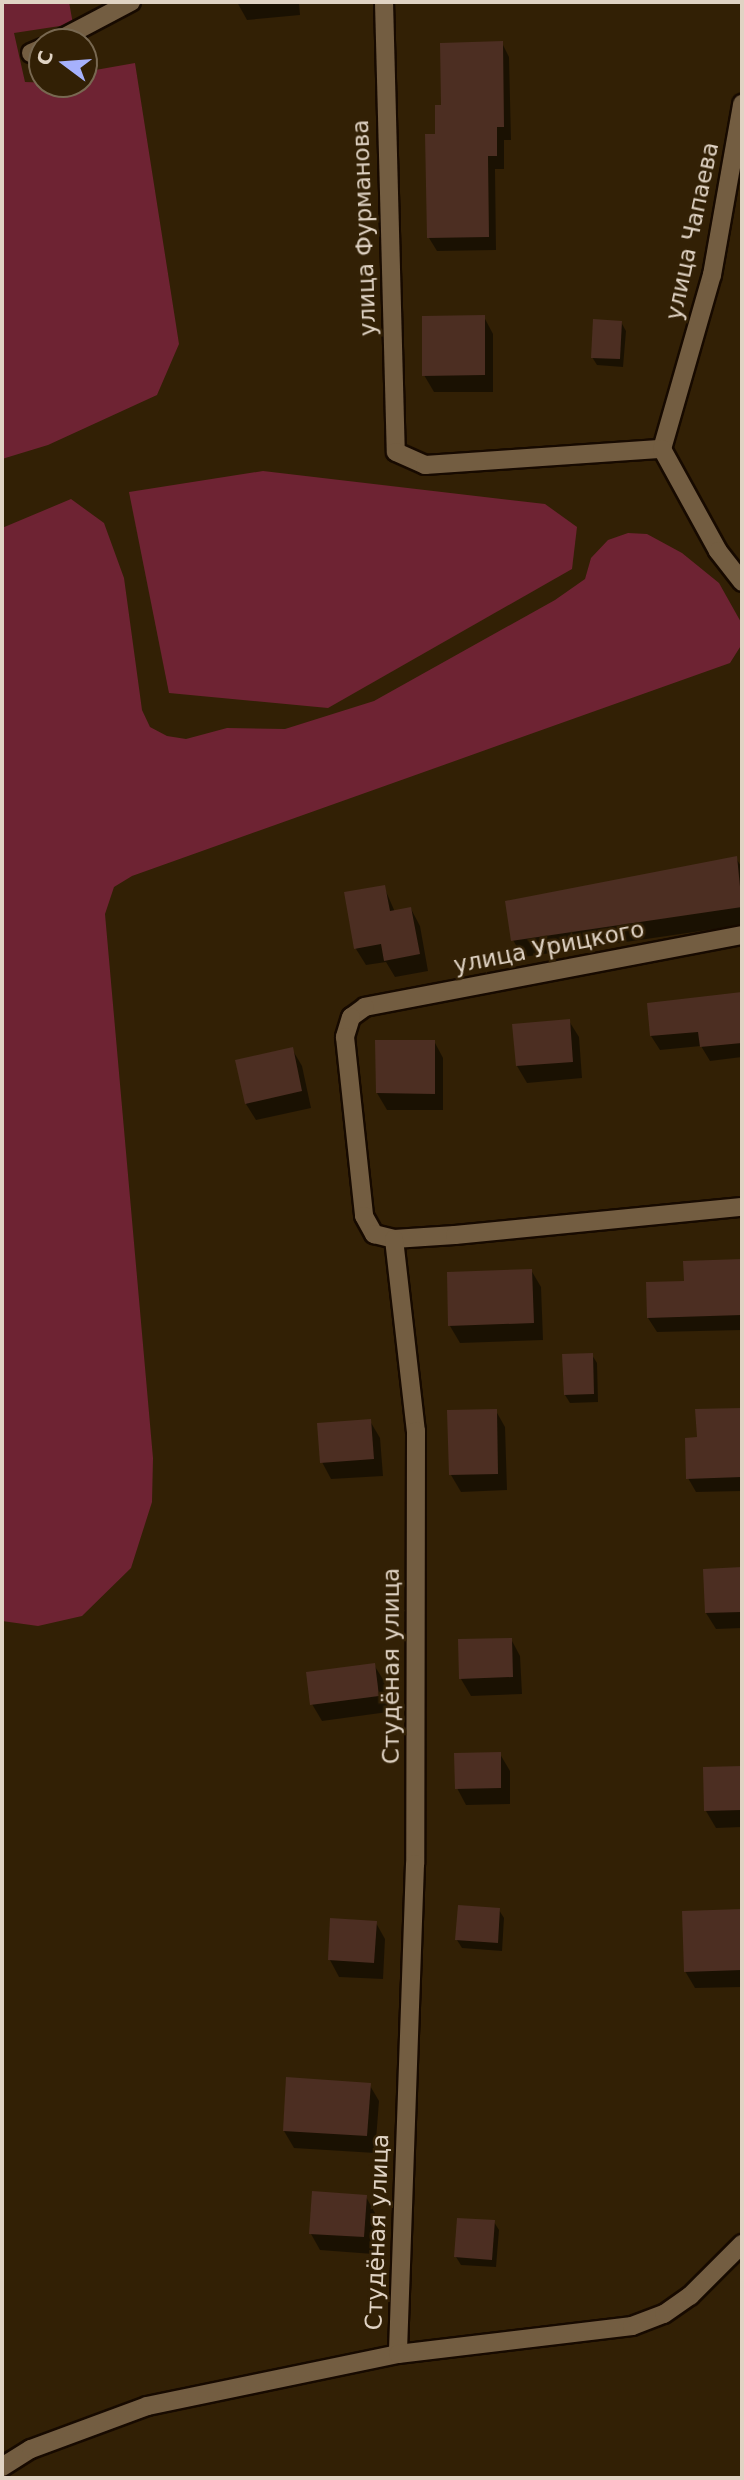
<!DOCTYPE html>
<meta charset="utf-8">
<style>
body{margin:0}
#map{position:relative;width:744px;height:2480px;overflow:hidden;background:#322005;font-family:"DejaVu Sans",sans-serif}
div>[style]{position:absolute}
[style*='--x']{left:calc(var(--x)*1px);top:calc(var(--y)*1px);width:calc(var(--w)*1px);rotate:calc(var(--a)*1deg)}
.green>*{inset:0;background:#6e2333}
.shadow>*{inset:0;background:#0007}
.building>*{inset:0;background:#4c2e22}
.roads{filter:drop-shadow(2px 0 #170a00) drop-shadow(-2px 0 #170a00) drop-shadow(0 2px #170a00) drop-shadow(0 -2px #170a00)}
.minor>*{height:18px;margin:-9px;padding:0 9px;transform-origin:9px;border-radius:9px;background:#735d41}
span{translate:-50% -50%;white-space:nowrap;text-align:center;line-height:1.15;-webkit-text-stroke:5px #322005;paint-order:stroke}
.street-label{font-size:23px;color:#e0d3c4}
.frame{position:absolute;inset:0;border:4px solid #e0d3c4;pointer-events:none}
.north{position:absolute;left:28px;top:28px;width:70px;height:70px;box-sizing:border-box;background:#322005;border:2px solid #786851;border-radius:50%;rotate:286deg;font-size:19px;font-weight:700;line-height:28px;text-align:center;color:#e0d3c4}
.north::after{content:'';display:block;margin:auto;width:24px;height:32px;background:#a6b1fc;clip-path:polygon(50% 0,100% 100%,50% 72%,0 100%)}
</style>
<div id="map">
<div class="green">
<i style="clip-path:polygon(2px 2px,69px 2px,73px 24px,14px 33px,25px 82px,84px 84px,84px 72px,135px 63px,179px 344px,157px 395px,48px 445px,2px 459px)"></i>
<i style="clip-path:polygon(263px 471px,545px 504px,577px 527px,572px 569px,328px 708px,169px 693px,129px 492px)"></i>
<i style="clip-path:polygon(71px 499px,104px 523px,124px 578px,142px 710px,150px 727px,167px 736px,186px 739px,227px 728px,285px 729px,374px 701px,555px 600px,585px 579px,591px 558px,608px 540px,628px 533px,647px 534px,682px 553px,719px 583px,742px 624px,742px 644px,730px 663px,132px 876px,114px 887px,105px 914px,153px 1458px,152px 1502px,131px 1568px,82px 1616px,38px 1626px,2px 1621px,2px 528px)"></i>
</div>
<div class="shadow">
<i style="clip-path:polygon(237px 2px,299px 2px,300px 15px,247px 20px)"></i>
<i style="clip-path:polygon(502px 43px,509px 57px,511px 140px,504px 140px,504px 169px,495px 169px,496px 250px,437px 251px,429px 238px,443px 106px)"></i>
<i style="clip-path:polygon(484px 317px,493px 334px,493px 392px,434px 392px,424px 375px)"></i>
<i style="clip-path:polygon(621px 322px,626px 331px,623px 367px,597px 365px,592px 357px)"></i>
<i style="clip-path:polygon(736px 858px,742px 868px,742px 925px,523px 957px,513px 940px)"></i>
<i style="clip-path:polygon(384px 887px,395px 912px,411px 909px,420px 926px,428px 971px,395px 977px,386px 962px,366px 965px,356px 949px)"></i>
<i style="clip-path:polygon(742px 994px,742px 1057px,710px 1061px,701px 1046px,660px 1050px,651px 1036px,649px 1004px)"></i>
<i style="clip-path:polygon(569px 1021px,579px 1037px,582px 1078px,527px 1083px,517px 1066px,514px 1025px)"></i>
<i style="clip-path:polygon(434px 1041px,443px 1058px,443px 1110px,387px 1110px,377px 1093px)"></i>
<i style="clip-path:polygon(292px 1049px,302px 1066px,311px 1108px,256px 1120px,246px 1104px)"></i>
<i style="clip-path:polygon(742px 1260px,742px 1330px,657px 1332px,648px 1318px,686px 1282px,685px 1262px)"></i>
<i style="clip-path:polygon(531px 1270px,541px 1287px,543px 1340px,460px 1343px,450px 1326px,448px 1274px)"></i>
<i style="clip-path:polygon(592px 1355px,597px 1363px,598px 1402px,570px 1403px,565px 1395px)"></i>
<i style="clip-path:polygon(742px 1409px,742px 1491px,696px 1492px,688px 1478px,698px 1439px,697px 1411px)"></i>
<i style="clip-path:polygon(496px 1411px,505px 1427px,507px 1490px,461px 1492px,451px 1475px)"></i>
<i style="clip-path:polygon(370px 1421px,380px 1438px,383px 1476px,331px 1479px,322px 1462px)"></i>
<i style="clip-path:polygon(742px 1569px,742px 1628px,716px 1629px,706px 1613px,705px 1570px)"></i>
<i style="clip-path:polygon(511px 1639px,520px 1656px,522px 1694px,471px 1696px,461px 1679px,460px 1641px)"></i>
<i style="clip-path:polygon(374px 1665px,384px 1681px,388px 1712px,322px 1721px,312px 1704px)"></i>
<i style="clip-path:polygon(500px 1754px,510px 1771px,510px 1804px,466px 1805px,457px 1788px)"></i>
<i style="clip-path:polygon(742px 1768px,742px 1827px,716px 1828px,706px 1811px,704px 1769px)"></i>
<i style="clip-path:polygon(499px 1910px,504px 1918px,502px 1951px,462px 1948px,457px 1940px)"></i>
<i style="clip-path:polygon(742px 1910px,742px 1987px,695px 1988px,685px 1971px,684px 1912px)"></i>
<i style="clip-path:polygon(376px 1923px,385px 1939px,383px 1979px,339px 1977px,330px 1960px)"></i>
<i style="clip-path:polygon(369px 2084px,379px 2101px,375px 2153px,294px 2148px,284px 2131px)"></i>
<i style="clip-path:polygon(366px 2197px,375px 2213px,373px 2254px,320px 2250px,311px 2234px)"></i>
<i style="clip-path:polygon(494px 2222px,499px 2230px,496px 2267px,461px 2265px,456px 2257px)"></i>
</div>
<div class="building">
<i style="clip-path:polygon(503px 41px,504px 127px,497px 127px,497px 156px,488px 156px,489px 237px,427px 238px,425px 134px,435px 134px,435px 105px,441px 105px,440px 43px)"></i>
<i style="clip-path:polygon(485px 315px,485px 375px,422px 376px,422px 316px)"></i>
<i style="clip-path:polygon(593px 319px,622px 321px,620px 359px,591px 358px)"></i>
<i style="clip-path:polygon(737px 856px,742px 907px,511px 941px,505px 901px)"></i>
<i style="clip-path:polygon(385px 885px,390px 911px,411px 907px,420px 954px,384px 961px,381px 944px,354px 949px,344px 892px)"></i>
<i style="clip-path:polygon(742px 992px,742px 1043px,700px 1047px,698px 1032px,650px 1036px,647px 1003px)"></i>
<i style="clip-path:polygon(570px 1019px,573px 1062px,516px 1066px,512px 1024px)"></i>
<i style="clip-path:polygon(375px 1040px,435px 1040px,435px 1094px,376px 1093px)"></i>
<i style="clip-path:polygon(293px 1047px,302px 1091px,245px 1104px,235px 1060px)"></i>
<i style="clip-path:polygon(742px 1259px,742px 1315px,647px 1318px,646px 1282px,684px 1281px,683px 1261px)"></i>
<i style="clip-path:polygon(532px 1269px,534px 1323px,448px 1326px,447px 1272px)"></i>
<i style="clip-path:polygon(593px 1353px,594px 1394px,564px 1395px,562px 1354px)"></i>
<i style="clip-path:polygon(742px 1408px,742px 1477px,686px 1479px,685px 1438px,697px 1437px,695px 1409px)"></i>
<i style="clip-path:polygon(497px 1409px,498px 1474px,449px 1475px,447px 1410px)"></i>
<i style="clip-path:polygon(371px 1419px,374px 1459px,320px 1463px,317px 1423px)"></i>
<i style="clip-path:polygon(742px 1567px,742px 1612px,705px 1613px,703px 1569px)"></i>
<i style="clip-path:polygon(512px 1638px,513px 1677px,459px 1679px,458px 1639px)"></i>
<i style="clip-path:polygon(375px 1663px,379px 1696px,310px 1705px,306px 1672px)"></i>
<i style="clip-path:polygon(501px 1752px,501px 1788px,455px 1789px,454px 1753px)"></i>
<i style="clip-path:polygon(742px 1766px,742px 1810px,704px 1811px,703px 1767px)"></i>
<i style="clip-path:polygon(458px 1905px,500px 1908px,498px 1943px,455px 1940px)"></i>
<i style="clip-path:polygon(742px 1909px,742px 1970px,684px 1972px,682px 1911px)"></i>
<i style="clip-path:polygon(330px 1918px,377px 1921px,374px 1963px,328px 1960px)"></i>
<i style="clip-path:polygon(286px 2077px,371px 2083px,367px 2136px,283px 2131px)"></i>
<i style="clip-path:polygon(312px 2191px,367px 2195px,364px 2237px,309px 2234px)"></i>
<i style="clip-path:polygon(457px 2218px,495px 2220px,492px 2260px,454px 2257px)"></i>
</div>
<div class="roads">
<div class="minor">
<i style="--x:384;--y:2;--w:450;--a:88.5"></i>
<i style="--x:396;--y:452;--w:32;--a:24"></i>
<i style="--x:425;--y:465;--w:238;--a:-3.9"></i>
<i style="--x:55;--y:42;--w:86;--a:-27.8"></i>
<i style="--x:31;--y:53;--w:12;--a:-24"></i>
<i style="--x:662;--y:449;--w:181;--a:-74"></i>
<i style="--x:712;--y:275;--w:174;--a:-80"></i>
<i style="--x:662;--y:449;--w:116;--a:61.2"></i>
<i style="--x:718;--y:551;--w:39;--a:52"></i>
<i style="--x:742;--y:935;--w:384;--a:169.2"></i>
<i style="--x:365;--y:1007;--w:17;--a:144"></i>
<i style="--x:351;--y:1017;--w:21;--a:107"></i>
<i style="--x:345;--y:1037;--w:180;--a:83.9"></i>
<i style="--x:364;--y:1216;--w:21;--a:61"></i>
<i style="--x:374;--y:1234;--w:21;--a:14"></i>
<i style="--x:394;--y:1239;--w:61;--a:-3.8"></i>
<i style="--x:455;--y:1235;--w:288;--a:-5.6"></i>
<i style="--x:394;--y:1239;--w:193;--a:83.5"></i>
<i style="--x:416;--y:1431;--w:433;--a:90.1"></i>
<i style="--x:415;--y:1864;--w:490;--a:92"></i>
<i style="--x:2;--y:2467;--w:34;--a:-32"></i>
<i style="--x:31;--y:2449;--w:124;--a:-20.3"></i>
<i style="--x:147;--y:2406;--w:256;--a:-11.7"></i>
<i style="--x:398;--y:2354;--w:236;--a:-6.8"></i>
<i style="--x:632;--y:2326;--w:34;--a:-21"></i>
<i style="--x:664;--y:2314;--w:32;--a:-35"></i>
<i style="--x:690;--y:2296;--w:74;--a:-45"></i>
</div>
</div>
<div class="street-label">
<span style="left:364px;top:228px;rotate:-92deg">улица Фурманова</span>
<span style="left:692px;top:231px;rotate:-78deg">улица Чапаева</span>
<span style="left:549px;top:947px;rotate:-11deg">улица Урицкого</span>
<span style="left:391px;top:1666px;rotate:-90deg">Студёная улица</span>
<span style="left:377px;top:2232px;rotate:-88deg">Студёная улица</span>
</div>
<div class="frame"></div>
<div class="north">С</div>
</div>
